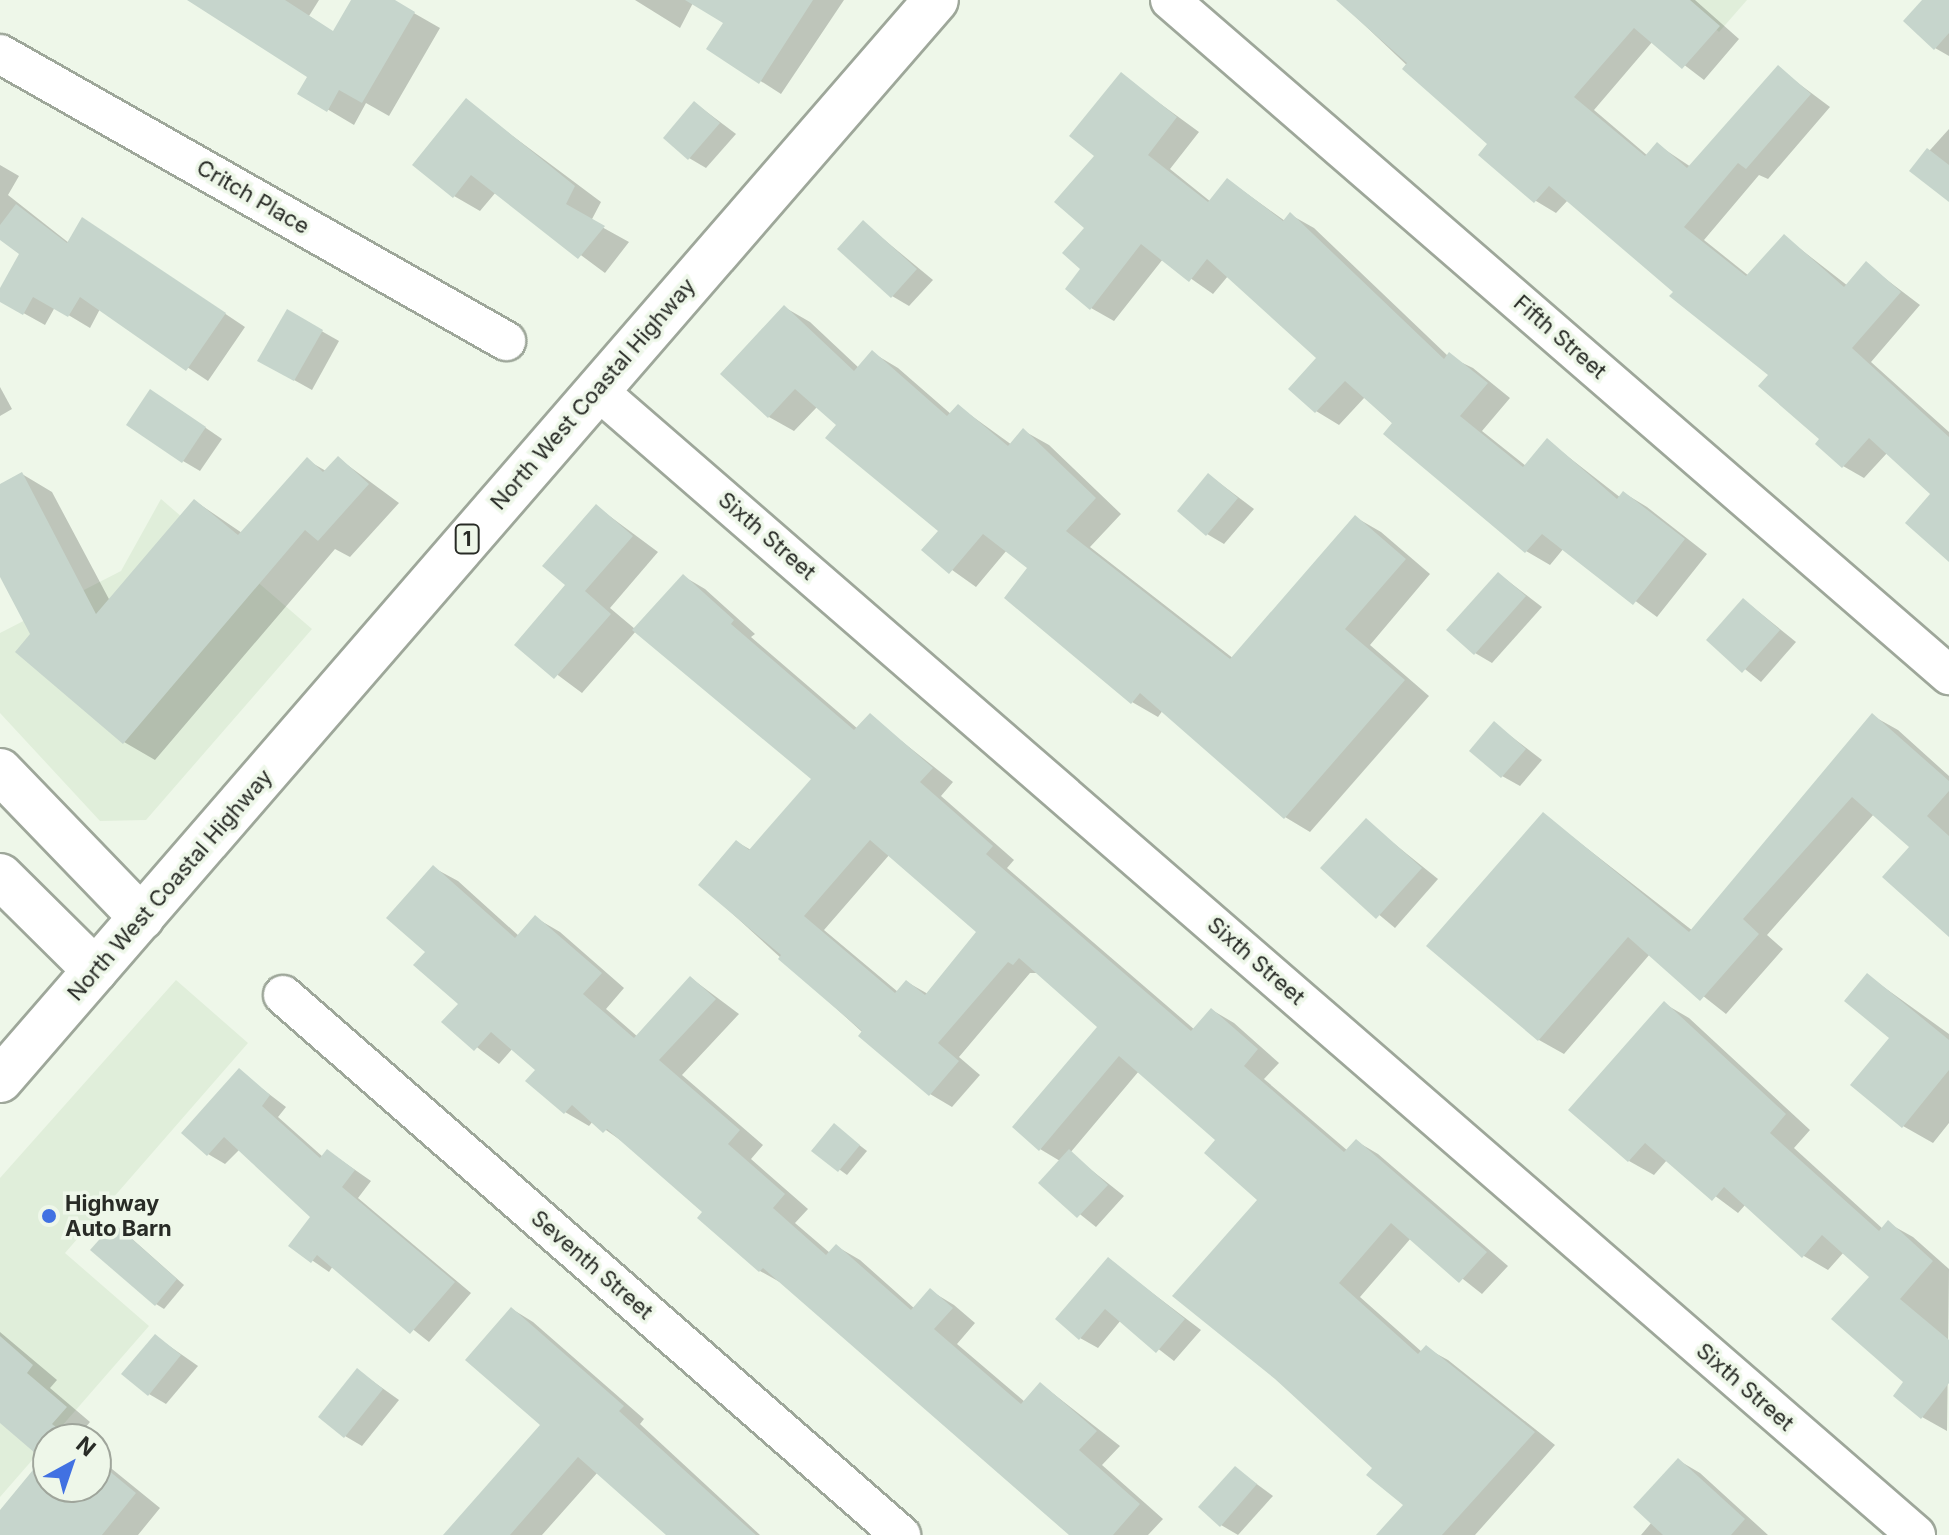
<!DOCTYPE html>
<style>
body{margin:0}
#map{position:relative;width:1949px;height:1535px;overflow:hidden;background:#eef7e9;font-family:Inter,sans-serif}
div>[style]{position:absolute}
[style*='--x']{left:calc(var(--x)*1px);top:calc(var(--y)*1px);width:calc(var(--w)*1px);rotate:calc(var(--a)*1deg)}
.built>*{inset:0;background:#e0eeda}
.shadow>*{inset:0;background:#0003}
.building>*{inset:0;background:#c6d5cc}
.roads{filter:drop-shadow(2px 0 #9ea79a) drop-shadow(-2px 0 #9ea79a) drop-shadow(0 2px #9ea79a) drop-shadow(0 -2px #9ea79a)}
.minor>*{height:38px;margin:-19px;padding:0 19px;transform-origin:19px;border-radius:19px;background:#fff}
.secondary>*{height:44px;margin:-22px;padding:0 22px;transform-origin:22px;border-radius:22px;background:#fff}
.trunk>*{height:44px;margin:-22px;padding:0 22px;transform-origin:22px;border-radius:22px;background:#fff}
.dots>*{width:22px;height:22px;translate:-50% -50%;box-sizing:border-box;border:4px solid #eef7e9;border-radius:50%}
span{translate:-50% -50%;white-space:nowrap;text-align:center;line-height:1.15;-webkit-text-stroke:7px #eef7e9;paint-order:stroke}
.shield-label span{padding:2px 6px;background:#eef7e9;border:2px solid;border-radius:6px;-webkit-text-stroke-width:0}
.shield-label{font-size:20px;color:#282b26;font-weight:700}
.street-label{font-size:22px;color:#282b26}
.poi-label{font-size:22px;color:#282b26;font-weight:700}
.left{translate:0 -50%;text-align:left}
.north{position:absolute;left:32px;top:1423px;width:80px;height:80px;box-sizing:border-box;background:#eef7e9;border:2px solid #9fa59b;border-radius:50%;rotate:40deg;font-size:22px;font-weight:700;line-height:32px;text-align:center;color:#282b26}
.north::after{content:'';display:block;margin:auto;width:28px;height:36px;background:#4171e2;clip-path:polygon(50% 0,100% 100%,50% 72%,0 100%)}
</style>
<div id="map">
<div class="built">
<i style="clip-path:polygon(1682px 0,1747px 0,1719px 32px)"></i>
<i style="clip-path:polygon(161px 499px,312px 629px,146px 820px,100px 821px,0 713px,0 633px,121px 571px)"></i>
<i style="clip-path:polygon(176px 980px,248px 1043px,65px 1253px,149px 1326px,0 1497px,0 1178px)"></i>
</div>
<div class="shadow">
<i style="clip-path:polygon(220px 0,319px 0,309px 16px,334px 33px,353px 0,391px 0,440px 28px,389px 116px,366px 103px,354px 125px,300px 93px,309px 76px)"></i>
<i style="clip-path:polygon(635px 0,844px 0,781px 94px,709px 48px,726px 22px,693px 3px,680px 28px)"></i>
<i style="clip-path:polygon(1338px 0,1695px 0,1739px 39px,1704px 80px,1653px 41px,1594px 110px,1648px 156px,1658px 145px,1691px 167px,1778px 68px,1830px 107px,1768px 179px,1759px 175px,1704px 240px,1749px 276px,1785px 237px,1848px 286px,1866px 264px,1920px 305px,1871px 362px,1949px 432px,1949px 557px,1933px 494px,1888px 452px,1864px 478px,1843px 466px,1770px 375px,1568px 200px,1556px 213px,1536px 201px,1490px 144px)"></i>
<i style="clip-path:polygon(1925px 0,1949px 0,1949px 56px,1935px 48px)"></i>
<i style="clip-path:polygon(1121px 75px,1199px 132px,1170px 169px,1211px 202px,1228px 180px,1285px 221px,1291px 215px,1314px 228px,1448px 356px,1473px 368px,1510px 398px,1482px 431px,1526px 466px,1548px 441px,1621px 498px,1624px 493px,1647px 507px,1707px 554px,1657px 617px,1564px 548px,1550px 565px,1526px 551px,1365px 397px,1339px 425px,1316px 411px,1319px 358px,1228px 276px,1213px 294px,1163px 259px,1114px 321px,1091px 308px,1083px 269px,1087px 228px,1097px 156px)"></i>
<i style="clip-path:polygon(466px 101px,601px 202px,591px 221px,629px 242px,605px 273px,496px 192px,480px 211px,454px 196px)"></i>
<i style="clip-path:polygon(695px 103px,736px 134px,706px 168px,689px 158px)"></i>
<i style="clip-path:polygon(1949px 129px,1949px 201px,1912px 170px)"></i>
<i style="clip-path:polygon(0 165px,19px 176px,8px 195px,69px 243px,103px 232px,245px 327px,208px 381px,100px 309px,90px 328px,55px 307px,45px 325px,0 300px,22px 254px,0 237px)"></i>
<i style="clip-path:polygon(864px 223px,933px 280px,909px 306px,892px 296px)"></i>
<i style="clip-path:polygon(784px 307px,810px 322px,859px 368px,873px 353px,898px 368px,952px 415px,958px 406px,1012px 445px,1024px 431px,1049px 445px,1121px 514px,1090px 547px,1234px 659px,1355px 517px,1381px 532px,1430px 574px,1370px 645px,1429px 696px,1310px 832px,1285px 817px,1163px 710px,1158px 717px,1132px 702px,1007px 598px,1030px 568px,1007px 550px,976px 587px,924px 550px,941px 530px,818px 406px,794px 431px,769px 417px)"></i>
<i style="clip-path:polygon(288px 312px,339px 341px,312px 390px,260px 361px)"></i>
<i style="clip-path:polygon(0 387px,12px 409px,0 416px)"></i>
<i style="clip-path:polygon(168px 402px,222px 439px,200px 471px,183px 461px)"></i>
<i style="clip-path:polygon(338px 458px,399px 503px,350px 557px,335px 549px,155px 760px,124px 742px,32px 634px,0 573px,0 486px,22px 474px,52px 492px,110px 601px,195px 501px,242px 533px,307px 460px,326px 471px)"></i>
<i style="clip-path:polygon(1209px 475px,1254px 509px,1224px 544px,1207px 534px)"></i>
<i style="clip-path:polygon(evenodd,596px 506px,658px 552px,610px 608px,635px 629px,683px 576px,705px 589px,755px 634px,751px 637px,858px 729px,870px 716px,953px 782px,941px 796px,1014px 860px,1007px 868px,1195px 1030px,1212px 1010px,1234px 1023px,1279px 1063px,1264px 1079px,1348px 1151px,1356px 1141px,1378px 1154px,1508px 1266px,1482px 1294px,1411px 1238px,1360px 1297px,1422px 1352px,1426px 1348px,1448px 1360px,1555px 1445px,1475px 1535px,1379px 1535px,1406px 1505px,1374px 1467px,1259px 1200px,1218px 1140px,1139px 1071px,1070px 1153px,1124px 1196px,1096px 1227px,1041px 1183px,1060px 1161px,1040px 1149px,1100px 1027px,1038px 973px,1030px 973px,959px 1057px,980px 1075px,952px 1107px,930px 1094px,701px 885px,737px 842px,751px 850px,814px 779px,636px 631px,582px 693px,516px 644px,567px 585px,596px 506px,890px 854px,979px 931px,928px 994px,907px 982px,898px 992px,824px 930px,890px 854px)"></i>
<i style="clip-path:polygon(1499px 574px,1542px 607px,1492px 663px,1475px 653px)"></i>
<i style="clip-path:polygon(1744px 600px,1796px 642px,1761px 682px,1709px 640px)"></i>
<i style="clip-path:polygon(1873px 716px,1898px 730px,1949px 776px,1949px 934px,1912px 847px,1874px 814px,1767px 935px,1783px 949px,1726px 1014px,1650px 954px,1564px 1054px,1539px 1040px,1429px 946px,1543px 814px,1693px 931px)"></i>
<i style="clip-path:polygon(1495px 724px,1542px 760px,1520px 786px,1502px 776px)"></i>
<i style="clip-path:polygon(1366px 821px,1438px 879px,1395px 928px,1323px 868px)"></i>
<i style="clip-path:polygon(434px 868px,458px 881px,519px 936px,536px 918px,560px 932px,624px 988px,606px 1009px,638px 1037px,691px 978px,739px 1014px,682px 1075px,763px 1145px,751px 1159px,808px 1209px,795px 1223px,830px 1253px,836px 1246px,860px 1260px,915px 1309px,931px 1291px,954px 1305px,975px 1323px,957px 1344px,1025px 1402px,1041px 1384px,1120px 1446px,1102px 1465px,1163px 1519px,1148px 1535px,1072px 1535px,785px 1285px,760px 1271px,700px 1217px,705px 1212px,626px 1144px,593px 1121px,589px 1126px,565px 1112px,538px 1070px,513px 1048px,499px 1064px,444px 1022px,460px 1003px,428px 951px)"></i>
<i style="clip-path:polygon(1867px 975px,1949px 1034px,1949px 1123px,1933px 1143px,1903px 1126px,1891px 1038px)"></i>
<i style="clip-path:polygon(1665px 1004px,1689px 1018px,1810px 1130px,1794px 1148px,1883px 1229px,1888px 1223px,1913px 1237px,1949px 1269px,1947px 1431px,1922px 1417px,1872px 1276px,1844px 1252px,1828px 1270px,1804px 1256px,1746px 1204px,1738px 1213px,1667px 1160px,1654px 1175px,1629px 1161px)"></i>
<i style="clip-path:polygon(239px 1071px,286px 1107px,278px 1117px,323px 1157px,328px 1151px,371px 1181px,358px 1198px,471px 1293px,429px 1342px,333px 1266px,329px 1272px,290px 1245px,312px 1217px,240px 1149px,225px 1164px,208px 1154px)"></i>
<i style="clip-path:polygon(835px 1126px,867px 1151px,847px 1175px,814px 1151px)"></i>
<i style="clip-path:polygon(122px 1230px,184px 1285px,164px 1309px,156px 1304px)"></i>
<i style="clip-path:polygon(1109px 1260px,1201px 1330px,1174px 1361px,1121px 1320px,1098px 1348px,1080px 1338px)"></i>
<i style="clip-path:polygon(512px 1309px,533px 1322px,644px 1419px,640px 1424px,760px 1535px,672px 1535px,598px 1472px,542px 1535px,445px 1535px,543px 1425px)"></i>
<i style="clip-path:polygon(0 1332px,57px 1380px,50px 1388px,90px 1422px,76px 1439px,48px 1439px,48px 1487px,96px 1487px,96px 1456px,160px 1508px,138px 1535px,9px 1535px,0 1527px,0 1513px,45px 1459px,0 1420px)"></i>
<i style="clip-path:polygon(155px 1336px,198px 1366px,166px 1404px,149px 1394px)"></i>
<i style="clip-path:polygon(357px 1370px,399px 1400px,362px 1446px,345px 1436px)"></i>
<i style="clip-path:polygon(1678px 1460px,1700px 1473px,1768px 1535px,1641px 1535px,1652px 1522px)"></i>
<i style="clip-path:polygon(1235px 1468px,1273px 1496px,1238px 1535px,1221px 1525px)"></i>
</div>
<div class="building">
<i style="clip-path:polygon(187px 0,285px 0,333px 31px,351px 0,395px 0,415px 12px,362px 103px,339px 90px,327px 112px,297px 94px,307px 77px)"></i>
<i style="clip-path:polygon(685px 0,813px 0,759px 84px,706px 49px,723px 23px)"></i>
<i style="clip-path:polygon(1336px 0,1690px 0,1720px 26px,1682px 69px,1634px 28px,1574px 97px,1645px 156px,1657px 142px,1687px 168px,1778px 65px,1811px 94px,1746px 169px,1738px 163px,1684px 227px,1746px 276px,1784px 234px,1844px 287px,1866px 261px,1901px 292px,1852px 348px,1949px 437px,1949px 562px,1905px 523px,1930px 494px,1869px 438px,1842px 468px,1815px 444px,1819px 439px,1758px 386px,1768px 375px,1669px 296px,1673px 292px,1549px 186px,1534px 203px,1478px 155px,1487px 144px,1402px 69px,1407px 63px)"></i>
<i style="clip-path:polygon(1922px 0,1949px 0,1949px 33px,1934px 50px,1903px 21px)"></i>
<i style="clip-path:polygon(1121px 72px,1177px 117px,1148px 155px,1208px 202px,1227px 178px,1283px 221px,1290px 212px,1444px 359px,1449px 352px,1488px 383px,1460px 416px,1523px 467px,1547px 438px,1617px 499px,1623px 491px,1685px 539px,1633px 605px,1542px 534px,1525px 553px,1383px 434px,1392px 423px,1345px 381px,1315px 413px,1288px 389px,1316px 358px,1207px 259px,1189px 282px,1141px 244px,1090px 310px,1065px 289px,1080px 269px,1062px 253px,1084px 228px,1054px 202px,1094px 156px,1069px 136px)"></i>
<i style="clip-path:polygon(466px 98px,575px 186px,566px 204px,605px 226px,578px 259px,471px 175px,453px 198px,412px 165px)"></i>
<i style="clip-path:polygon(694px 101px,720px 123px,688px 160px,663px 138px)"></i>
<i style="clip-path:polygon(1927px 148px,1949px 165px,1949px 202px,1909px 171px)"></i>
<i style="clip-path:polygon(16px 204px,67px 243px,82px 217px,226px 313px,186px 371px,80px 297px,68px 317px,33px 297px,23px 315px,0 302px,0 288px,19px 254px,0 240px,0 225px)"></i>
<i style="clip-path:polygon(863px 220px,917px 269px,891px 298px,837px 249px)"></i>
<i style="clip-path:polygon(784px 305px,854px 371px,872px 350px,947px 416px,958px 404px,1008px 446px,1023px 428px,1096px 498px,1066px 531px,1230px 659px,1355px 515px,1406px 559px,1345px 629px,1405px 680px,1284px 819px,1140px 693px,1131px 704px,1004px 598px,1027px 568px,983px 534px,949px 574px,921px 550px,938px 531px,825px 438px,836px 425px,795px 389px,768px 418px,720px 374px)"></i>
<i style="clip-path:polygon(287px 309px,323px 330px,294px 381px,257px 361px)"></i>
<i style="clip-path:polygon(150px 389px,206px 427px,182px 463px,126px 425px)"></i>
<i style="clip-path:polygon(338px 456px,369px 484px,318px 541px,305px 530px,123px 744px,15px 652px,30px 634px,0 577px,0 484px,22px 472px,96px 614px,194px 499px,238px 535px,307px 457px,323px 472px)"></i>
<i style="clip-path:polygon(1208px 473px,1238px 498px,1206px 536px,1177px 511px)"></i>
<i style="clip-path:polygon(596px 504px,633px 536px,585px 591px,611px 614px,554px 679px,514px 645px,565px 585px,542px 566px)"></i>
<i style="clip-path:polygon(1498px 572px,1526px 596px,1474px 655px,1446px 630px)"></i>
<i style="clip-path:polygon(evenodd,683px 574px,734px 620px,731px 624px,854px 730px,870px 713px,933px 768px,920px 782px,993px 846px,986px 854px,1191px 1031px,1211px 1008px,1258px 1049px,1244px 1066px,1344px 1152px,1356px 1139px,1487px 1252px,1459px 1283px,1391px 1223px,1339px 1283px,1418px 1354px,1426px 1345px,1535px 1432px,1442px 1535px,1376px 1535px,1403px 1505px,1366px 1475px,1372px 1468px,1275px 1379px,1172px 1296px,1257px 1200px,1204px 1153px,1215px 1140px,1119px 1056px,1039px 1151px,1012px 1127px,1097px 1027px,1019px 958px,1013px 965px,1008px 962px,938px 1043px,959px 1061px,929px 1096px,858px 1036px,862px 1031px,778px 959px,781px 955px,698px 885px,736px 840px,749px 850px,811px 779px,632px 630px,683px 574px,870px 840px,976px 932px,925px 995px,906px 980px,895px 993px,804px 916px,870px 840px)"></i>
<i style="clip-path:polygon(1743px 598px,1780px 630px,1742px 673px,1706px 640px)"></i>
<i style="clip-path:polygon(1872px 713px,1949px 781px,1949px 791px,1927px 816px,1949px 836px,1949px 937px,1882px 877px,1909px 847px,1852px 797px,1743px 919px,1759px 934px,1700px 1001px,1628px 937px,1538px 1041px,1426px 946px,1543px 812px,1689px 932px)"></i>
<i style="clip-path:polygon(1494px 721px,1526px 749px,1501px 778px,1469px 751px)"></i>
<i style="clip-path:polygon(1366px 818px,1422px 868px,1376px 919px,1320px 868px)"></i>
<i style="clip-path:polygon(433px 865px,515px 938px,535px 915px,602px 973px,583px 994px,634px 1038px,690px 976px,716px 999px,659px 1060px,740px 1130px,728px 1144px,785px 1194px,773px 1208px,826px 1255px,836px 1244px,911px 1310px,930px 1288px,953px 1308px,934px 1329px,1021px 1404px,1040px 1382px,1097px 1431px,1079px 1450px,1140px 1504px,1113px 1535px,1069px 1535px,763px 1268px,759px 1272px,697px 1218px,702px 1212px,607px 1129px,603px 1133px,572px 1105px,564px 1114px,525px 1081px,535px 1070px,491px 1032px,474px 1051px,441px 1022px,458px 1004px,413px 965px,425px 952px,386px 918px)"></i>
<i style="clip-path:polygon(1867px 973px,1949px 1040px,1949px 1070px,1902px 1128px,1850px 1085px,1889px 1038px,1844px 1001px)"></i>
<i style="clip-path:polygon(1664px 1001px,1786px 1114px,1770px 1133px,1879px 1231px,1888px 1220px,1933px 1261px,1900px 1299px,1949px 1340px,1949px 1383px,1921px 1419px,1893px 1396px,1903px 1382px,1831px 1319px,1869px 1277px,1822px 1235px,1802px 1258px,1724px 1187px,1712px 1201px,1645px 1143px,1628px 1162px,1568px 1110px)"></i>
<i style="clip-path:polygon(239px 1068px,270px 1095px,262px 1106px,320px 1158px,327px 1149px,355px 1170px,342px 1187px,455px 1282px,410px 1334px,317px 1255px,311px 1263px,288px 1246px,310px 1217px,224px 1137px,207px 1156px,181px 1133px)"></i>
<i style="clip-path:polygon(834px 1123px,860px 1145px,838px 1172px,811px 1151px)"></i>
<i style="clip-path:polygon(1069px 1149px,1108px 1185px,1077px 1218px,1038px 1183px)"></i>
<i style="clip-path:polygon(114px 1223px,177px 1279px,155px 1306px,90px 1250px)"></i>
<i style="clip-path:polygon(1108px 1257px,1185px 1319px,1156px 1353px,1105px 1309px,1079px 1340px,1055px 1319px)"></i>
<i style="clip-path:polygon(511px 1307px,624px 1406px,619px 1411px,756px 1535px,666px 1535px,578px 1457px,510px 1535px,443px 1535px,540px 1425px,465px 1360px)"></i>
<i style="clip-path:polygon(155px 1334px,181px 1355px,148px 1396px,121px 1374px)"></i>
<i style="clip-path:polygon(0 1336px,33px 1365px,27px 1373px,67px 1407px,52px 1424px,71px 1439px,48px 1439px,48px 1487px,96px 1487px,96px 1460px,136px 1493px,102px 1535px,0 1535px,0 1510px,42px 1459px,0 1423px)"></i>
<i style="clip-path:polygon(357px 1368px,383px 1389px,344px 1438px,318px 1417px)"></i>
<i style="clip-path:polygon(1678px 1458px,1745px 1519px,1731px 1535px,1663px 1535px,1633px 1507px)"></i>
<i style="clip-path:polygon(1235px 1466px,1257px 1484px,1220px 1527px,1198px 1507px)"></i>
</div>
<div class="roads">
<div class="minor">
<i style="--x:1170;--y:0;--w:1031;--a:40.91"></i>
<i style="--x:0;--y:54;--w:582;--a:29.56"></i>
<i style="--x:596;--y:389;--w:1748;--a:40.96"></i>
<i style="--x:283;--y:995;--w:821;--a:41.15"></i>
</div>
<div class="secondary">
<i style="--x:0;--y:771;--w:204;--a:46"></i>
<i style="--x:0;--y:876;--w:134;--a:44.7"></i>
</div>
<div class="trunk">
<i style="--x:0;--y:1080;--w:1429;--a:-49.09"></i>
</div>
</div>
<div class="dots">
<i style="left:49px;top:1216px;background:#4171e2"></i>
</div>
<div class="shield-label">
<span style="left:467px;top:539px">1</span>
</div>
<div class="street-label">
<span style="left:253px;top:197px;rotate:30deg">Critch Place</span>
<span style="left:1560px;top:337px;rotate:41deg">Fifth Street</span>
<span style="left:593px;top:394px;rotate:-49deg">North West Coastal Highway</span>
<span style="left:767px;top:536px;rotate:41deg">Sixth Street</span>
<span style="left:170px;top:885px;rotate:-49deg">North West Coastal Highway</span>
<span style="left:1256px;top:961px;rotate:41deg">Sixth Street</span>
<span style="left:592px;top:1265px;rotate:41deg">Seventh Street</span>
<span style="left:1745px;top:1387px;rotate:41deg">Sixth Street</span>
</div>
<div class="poi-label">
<span class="left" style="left:65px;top:1216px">Highway<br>Auto Barn</span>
</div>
<div class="north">N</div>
</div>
